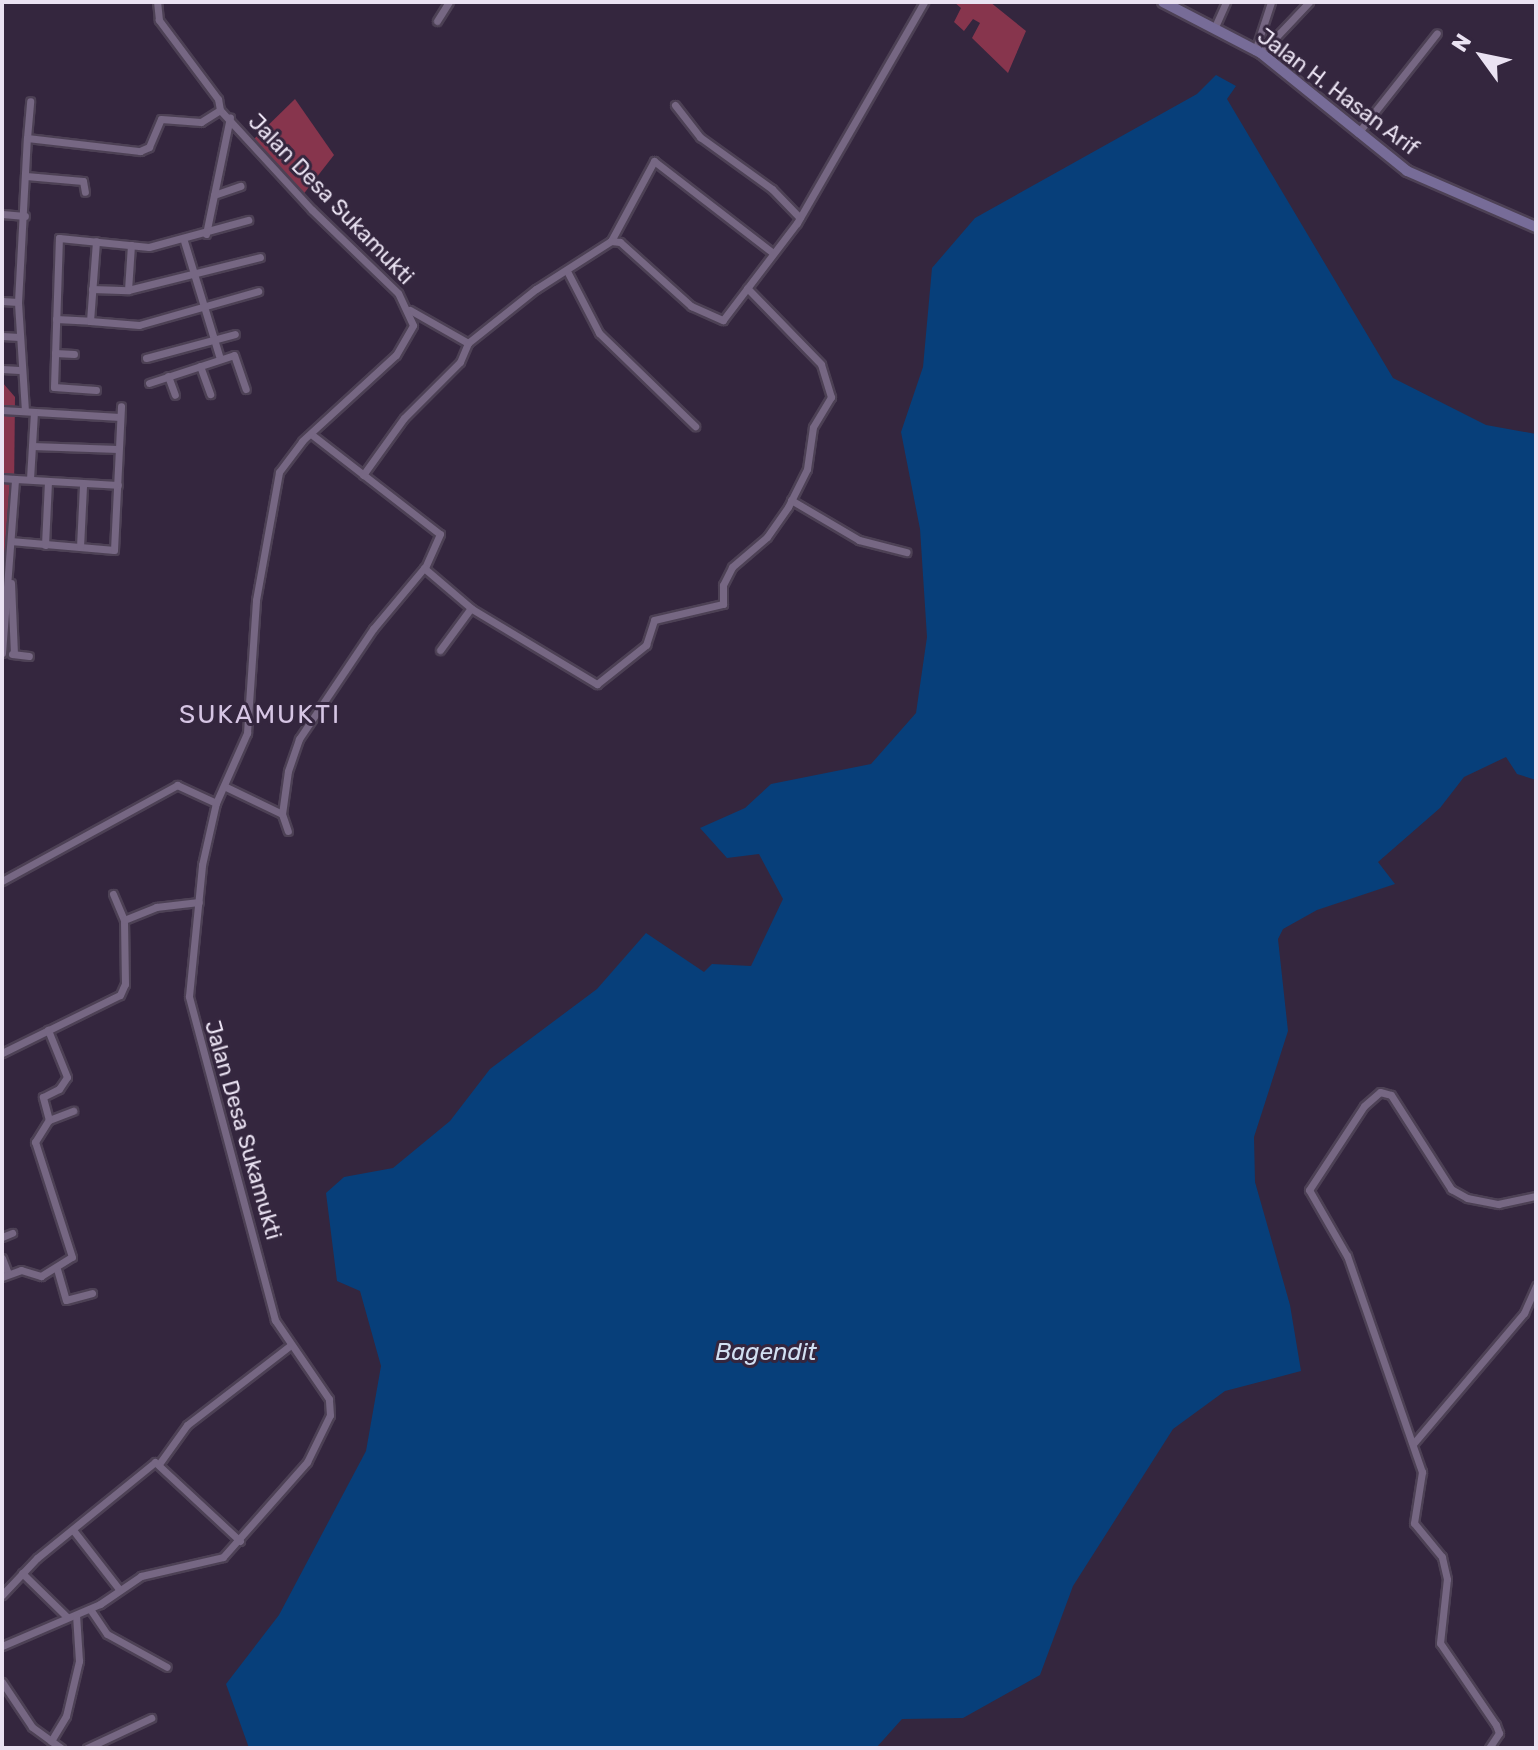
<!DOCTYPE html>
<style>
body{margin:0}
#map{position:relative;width:1538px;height:1750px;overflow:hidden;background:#34263e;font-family:Rubik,sans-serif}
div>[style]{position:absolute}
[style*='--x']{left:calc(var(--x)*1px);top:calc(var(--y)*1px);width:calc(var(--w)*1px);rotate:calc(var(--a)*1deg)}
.forest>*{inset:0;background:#87354d}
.water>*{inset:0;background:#073f7a}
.roads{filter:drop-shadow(2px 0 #4d4155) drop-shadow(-2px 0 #4d4155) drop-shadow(0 2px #4d4155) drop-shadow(0 -2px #4d4155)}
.minor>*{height:7px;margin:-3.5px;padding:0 3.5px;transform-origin:3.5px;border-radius:3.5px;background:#766783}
.secondary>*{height:10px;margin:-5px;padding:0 5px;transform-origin:5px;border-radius:5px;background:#776c98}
span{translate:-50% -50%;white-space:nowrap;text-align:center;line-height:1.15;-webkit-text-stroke:6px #34263e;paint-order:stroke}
.street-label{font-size:22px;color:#eae2f2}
.water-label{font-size:24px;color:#d1dff1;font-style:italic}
.quarter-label{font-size:26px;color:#d6c5e4;letter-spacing:2px}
.frame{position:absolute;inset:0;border:4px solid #eae2f2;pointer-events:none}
.north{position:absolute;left:1442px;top:16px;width:80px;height:80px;-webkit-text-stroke:6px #34263e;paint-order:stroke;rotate:303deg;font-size:22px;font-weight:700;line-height:32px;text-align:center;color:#eae2f2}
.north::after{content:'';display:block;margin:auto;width:28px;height:36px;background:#eae2f2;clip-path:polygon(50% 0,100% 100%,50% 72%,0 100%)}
</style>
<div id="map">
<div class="forest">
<i style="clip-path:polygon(954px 2px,990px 2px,1026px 31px,1008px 73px,972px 38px,980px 23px,973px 19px,964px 31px,954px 22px,961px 8px)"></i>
<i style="clip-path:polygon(295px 99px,334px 155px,302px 196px,252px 141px)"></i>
<i style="clip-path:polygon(2px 382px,15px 397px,13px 589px,2px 630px)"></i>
</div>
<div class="water">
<i style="clip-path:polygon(1216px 75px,1236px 86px,1227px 99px,1393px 378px,1486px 425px,1536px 434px,1536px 780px,1517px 774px,1506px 757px,1464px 777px,1440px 808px,1378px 862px,1395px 884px,1317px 910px,1283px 929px,1278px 939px,1288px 1031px,1254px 1137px,1255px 1182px,1290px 1305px,1301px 1371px,1225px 1391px,1173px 1429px,1073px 1586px,1040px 1675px,963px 1718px,902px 1719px,876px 1748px,249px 1748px,226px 1684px,279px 1615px,366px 1451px,381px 1366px,360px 1291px,337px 1281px,326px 1193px,344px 1177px,393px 1168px,450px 1121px,490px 1069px,597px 989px,646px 933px,704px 972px,712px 964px,751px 966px,783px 899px,759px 854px,727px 858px,700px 828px,745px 808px,771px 784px,871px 764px,916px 713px,927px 637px,920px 529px,901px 432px,923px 367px,932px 268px,975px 218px,1197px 94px)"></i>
</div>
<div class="roads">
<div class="minor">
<i style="--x:437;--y:21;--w:22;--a:-58"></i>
<i style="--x:1214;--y:29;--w:30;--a:-66"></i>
<i style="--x:1255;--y:51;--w:52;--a:-71.9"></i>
<i style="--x:1261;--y:53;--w:70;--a:-46.7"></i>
<i style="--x:675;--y:105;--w:41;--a:52"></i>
<i style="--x:700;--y:137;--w:89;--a:35.8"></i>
<i style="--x:772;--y:189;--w:40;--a:46"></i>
<i style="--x:1358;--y:133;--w:127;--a:-51.7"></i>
<i style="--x:27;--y:138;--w:37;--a:-85"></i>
<i style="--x:26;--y:176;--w:57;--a:5"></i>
<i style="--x:83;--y:181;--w:11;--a:80"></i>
<i style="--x:214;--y:195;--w:28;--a:-19"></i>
<i style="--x:2;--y:214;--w:23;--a:5"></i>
<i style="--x:206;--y:234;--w:119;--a:-78.4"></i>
<i style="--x:184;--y:241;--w:123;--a:73"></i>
<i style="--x:611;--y:241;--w:91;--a:-61.7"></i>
<i style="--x:654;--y:161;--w:150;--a:37.7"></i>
<i style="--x:567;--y:271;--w:70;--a:62.7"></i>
<i style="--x:599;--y:333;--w:134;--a:44.1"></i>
<i style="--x:92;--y:289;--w:36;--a:2"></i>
<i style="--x:128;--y:290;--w:136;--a:-14"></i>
<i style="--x:128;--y:290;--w:45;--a:-86.2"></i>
<i style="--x:2;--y:301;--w:16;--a:4"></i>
<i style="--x:410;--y:310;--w:67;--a:29.6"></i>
<i style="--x:468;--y:343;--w:87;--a:-38.5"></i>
<i style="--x:536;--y:289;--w:89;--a:-32.6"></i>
<i style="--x:611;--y:241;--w:9;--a:6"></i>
<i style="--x:620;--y:242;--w:96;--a:42"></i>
<i style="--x:691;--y:306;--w:35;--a:24"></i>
<i style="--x:723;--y:320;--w:122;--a:-52.7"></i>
<i style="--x:797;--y:223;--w:255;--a:-60.1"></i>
<i style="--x:56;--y:319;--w:34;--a:3"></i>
<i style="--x:90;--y:321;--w:80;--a:-85.7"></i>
<i style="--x:90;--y:321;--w:49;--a:4.7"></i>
<i style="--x:139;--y:325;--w:124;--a:-15.9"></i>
<i style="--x:2;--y:336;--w:17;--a:3"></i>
<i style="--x:55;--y:353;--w:19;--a:3"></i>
<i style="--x:146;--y:358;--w:92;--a:-15.1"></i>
<i style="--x:200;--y:366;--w:30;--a:70"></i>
<i style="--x:2;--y:369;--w:17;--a:3"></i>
<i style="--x:168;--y:376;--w:20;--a:70"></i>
<i style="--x:149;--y:383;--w:89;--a:-18.2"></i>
<i style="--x:234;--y:355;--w:36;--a:71"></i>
<i style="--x:96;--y:390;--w:42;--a:-175.9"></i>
<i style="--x:54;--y:387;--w:149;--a:-88.1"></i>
<i style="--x:59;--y:238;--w:90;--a:5.7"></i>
<i style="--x:149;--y:247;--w:103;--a:-15.3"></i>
<i style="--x:2;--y:410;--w:118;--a:3.4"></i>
<i style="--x:25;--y:411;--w:109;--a:-93.7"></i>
<i style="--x:18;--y:302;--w:164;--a:-86.9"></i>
<i style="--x:27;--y:138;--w:114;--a:6.6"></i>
<i style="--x:140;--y:151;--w:10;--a:-24"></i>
<i style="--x:149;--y:147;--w:30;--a:-67"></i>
<i style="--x:161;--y:119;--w:40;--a:4.3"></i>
<i style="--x:201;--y:122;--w:22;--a:-32"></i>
<i style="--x:311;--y:434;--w:163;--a:37.8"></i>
<i style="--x:440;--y:534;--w:37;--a:114"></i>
<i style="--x:32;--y:446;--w:86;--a:2"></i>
<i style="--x:363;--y:475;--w:70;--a:-54.3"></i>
<i style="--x:404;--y:418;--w:79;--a:-45"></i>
<i style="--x:460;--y:362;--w:21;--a:-67"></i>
<i style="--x:2;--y:478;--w:13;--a:4"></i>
<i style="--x:30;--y:479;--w:67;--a:-86.6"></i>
<i style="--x:791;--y:500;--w:79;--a:30.5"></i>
<i style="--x:859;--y:540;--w:49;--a:14.3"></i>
<i style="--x:11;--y:541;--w:103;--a:5"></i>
<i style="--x:114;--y:550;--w:144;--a:-87.2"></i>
<i style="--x:45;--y:545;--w:63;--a:-87.3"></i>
<i style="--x:80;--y:547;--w:62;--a:-87.2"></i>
<i style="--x:11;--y:583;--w:71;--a:87.6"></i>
<i style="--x:440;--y:650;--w:52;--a:-53.6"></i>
<i style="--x:2;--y:653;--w:174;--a:-85.7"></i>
<i style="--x:15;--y:479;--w:103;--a:3.3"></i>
<i style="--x:12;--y:654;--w:17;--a:7"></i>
<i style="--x:226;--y:787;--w:62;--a:25.7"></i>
<i style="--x:282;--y:814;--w:18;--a:71"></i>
<i style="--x:282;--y:814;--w:43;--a:-82.1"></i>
<i style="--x:288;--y:771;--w:34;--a:-71"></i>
<i style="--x:299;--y:739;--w:133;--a:-56.1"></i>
<i style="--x:373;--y:629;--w:80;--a:-50.1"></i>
<i style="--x:424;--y:568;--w:63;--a:40.5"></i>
<i style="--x:472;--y:609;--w:146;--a:31"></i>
<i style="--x:597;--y:684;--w:63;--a:-38.5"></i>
<i style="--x:646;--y:645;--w:26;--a:-72"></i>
<i style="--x:654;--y:620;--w:71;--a:-13.1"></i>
<i style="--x:723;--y:604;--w:19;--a:-90"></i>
<i style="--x:723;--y:585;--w:20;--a:-63"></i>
<i style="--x:732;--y:567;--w:46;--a:-40.6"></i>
<i style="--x:767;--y:537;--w:37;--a:-55"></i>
<i style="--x:788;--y:507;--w:42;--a:-63.4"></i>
<i style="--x:807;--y:469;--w:42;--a:-81.9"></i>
<i style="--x:813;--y:427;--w:35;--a:-59"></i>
<i style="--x:831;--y:397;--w:34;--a:-107"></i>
<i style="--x:821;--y:364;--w:106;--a:-134.2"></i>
<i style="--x:2;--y:881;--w:200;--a:-28.7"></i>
<i style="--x:177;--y:785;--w:43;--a:24.8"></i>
<i style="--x:113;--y:894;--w:28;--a:67"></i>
<i style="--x:2;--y:1053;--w:131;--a:-26.2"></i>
<i style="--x:120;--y:995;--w:12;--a:-66"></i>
<i style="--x:125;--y:984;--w:64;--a:-90.9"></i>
<i style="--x:124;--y:920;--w:35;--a:-22"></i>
<i style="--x:156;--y:907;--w:43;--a:-6.6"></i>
<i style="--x:49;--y:1120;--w:26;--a:-21"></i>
<i style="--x:2;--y:1237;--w:11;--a:-22"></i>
<i style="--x:2;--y:1258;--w:17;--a:69"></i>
<i style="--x:57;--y:1269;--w:32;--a:74"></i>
<i style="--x:66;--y:1300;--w:27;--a:-15"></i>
<i style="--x:2;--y:1277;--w:20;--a:-20"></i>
<i style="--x:21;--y:1270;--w:21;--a:17"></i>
<i style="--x:41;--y:1276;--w:36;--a:-32"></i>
<i style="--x:72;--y:1257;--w:121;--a:-107.8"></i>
<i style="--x:35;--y:1142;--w:26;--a:-58"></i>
<i style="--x:49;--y:1120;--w:24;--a:-105"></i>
<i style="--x:43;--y:1097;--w:18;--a:-27"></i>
<i style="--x:59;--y:1089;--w:14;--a:-56"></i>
<i style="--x:67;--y:1077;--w:51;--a:-112"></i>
<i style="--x:1413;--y:1444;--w:172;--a:-49.7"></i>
<i style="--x:1524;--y:1313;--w:30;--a:-66"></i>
<i style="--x:159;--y:1464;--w:48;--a:-54.3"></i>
<i style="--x:187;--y:1425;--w:131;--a:-37.6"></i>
<i style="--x:73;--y:1530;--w:75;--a:52.1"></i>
<i style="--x:22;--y:1573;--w:63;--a:44.4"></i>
<i style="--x:2;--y:1595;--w:51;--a:-46.6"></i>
<i style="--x:37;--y:1558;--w:152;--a:-39.1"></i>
<i style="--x:155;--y:1462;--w:116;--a:42.9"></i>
<i style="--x:90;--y:1609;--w:30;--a:56"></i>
<i style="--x:107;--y:1634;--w:68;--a:28.8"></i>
<i style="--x:2;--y:1646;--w:107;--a:-23.2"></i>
<i style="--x:100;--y:1604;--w:50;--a:-34.3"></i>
<i style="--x:141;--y:1576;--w:84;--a:-13"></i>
<i style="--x:223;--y:1557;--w:127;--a:-48.5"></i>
<i style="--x:307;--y:1462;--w:52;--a:-63.9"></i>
<i style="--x:330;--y:1415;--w:16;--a:-94"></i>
<i style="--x:329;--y:1399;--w:96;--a:-124.4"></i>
<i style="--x:275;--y:1320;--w:335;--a:-104.9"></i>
<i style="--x:189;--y:996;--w:132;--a:-84.3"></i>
<i style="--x:202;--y:865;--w:64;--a:-77.3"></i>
<i style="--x:216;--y:803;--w:77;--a:-66.1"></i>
<i style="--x:247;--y:733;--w:133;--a:-86.1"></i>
<i style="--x:256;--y:600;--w:130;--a:-79.8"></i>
<i style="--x:279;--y:472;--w:39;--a:-53"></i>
<i style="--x:302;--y:441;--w:127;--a:-42.5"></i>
<i style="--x:396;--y:355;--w:34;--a:-60"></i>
<i style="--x:413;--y:325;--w:35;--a:-115"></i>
<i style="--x:398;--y:293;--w:120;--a:-136"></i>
<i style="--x:312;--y:210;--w:136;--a:-132.6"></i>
<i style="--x:220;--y:110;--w:11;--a:-100"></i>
<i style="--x:218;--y:99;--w:99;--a:-126.8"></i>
<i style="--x:159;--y:20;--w:18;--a:-96"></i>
<i style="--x:2;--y:1682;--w:54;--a:56.3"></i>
<i style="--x:32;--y:1727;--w:36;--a:36"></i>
<i style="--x:51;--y:1741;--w:29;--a:-59"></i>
<i style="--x:66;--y:1716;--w:57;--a:-76.7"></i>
<i style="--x:79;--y:1661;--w:46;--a:-93.7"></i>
<i style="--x:87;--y:1748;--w:71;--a:-25.1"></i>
<i style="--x:1489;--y:1748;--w:18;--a:-56"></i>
<i style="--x:1499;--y:1733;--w:9;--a:-111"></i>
<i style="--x:1496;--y:1725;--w:99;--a:-124.3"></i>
<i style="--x:1440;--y:1643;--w:64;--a:-83.8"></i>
<i style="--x:1447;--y:1579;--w:23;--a:-103"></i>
<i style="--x:1442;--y:1557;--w:44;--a:-129.5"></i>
<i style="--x:1414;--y:1523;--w:52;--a:-81.1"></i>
<i style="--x:1422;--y:1472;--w:229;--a:-109.1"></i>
<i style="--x:1347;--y:1256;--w:76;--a:-119.9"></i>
<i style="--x:1309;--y:1190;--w:100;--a:-56.8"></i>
<i style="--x:1364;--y:1106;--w:21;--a:-41"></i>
<i style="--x:1380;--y:1092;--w:11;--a:15"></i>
<i style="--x:1391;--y:1095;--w:112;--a:57.4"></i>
<i style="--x:1451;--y:1189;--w:18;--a:29"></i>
<i style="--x:1467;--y:1198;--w:32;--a:11"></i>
<i style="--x:1498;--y:1204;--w:39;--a:-12"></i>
</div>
<div class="secondary">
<i style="--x:1163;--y:2;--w:110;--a:27.5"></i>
<i style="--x:1261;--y:53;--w:188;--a:38.9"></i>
<i style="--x:1407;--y:171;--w:141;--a:23.5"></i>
</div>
</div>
<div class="street-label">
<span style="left:1338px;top:92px;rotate:37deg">Jalan H. Hasan Arif</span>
<span style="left:331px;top:199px;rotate:46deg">Jalan Desa Sukamukti</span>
<span style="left:243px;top:1130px;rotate:74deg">Jalan Desa Sukamukti</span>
</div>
<div class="water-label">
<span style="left:766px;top:1353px">Bagendit</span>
</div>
<div class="quarter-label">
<span style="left:260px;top:715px">SUKAMUKTI</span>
</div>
<div class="frame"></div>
<div class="north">N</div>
</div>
